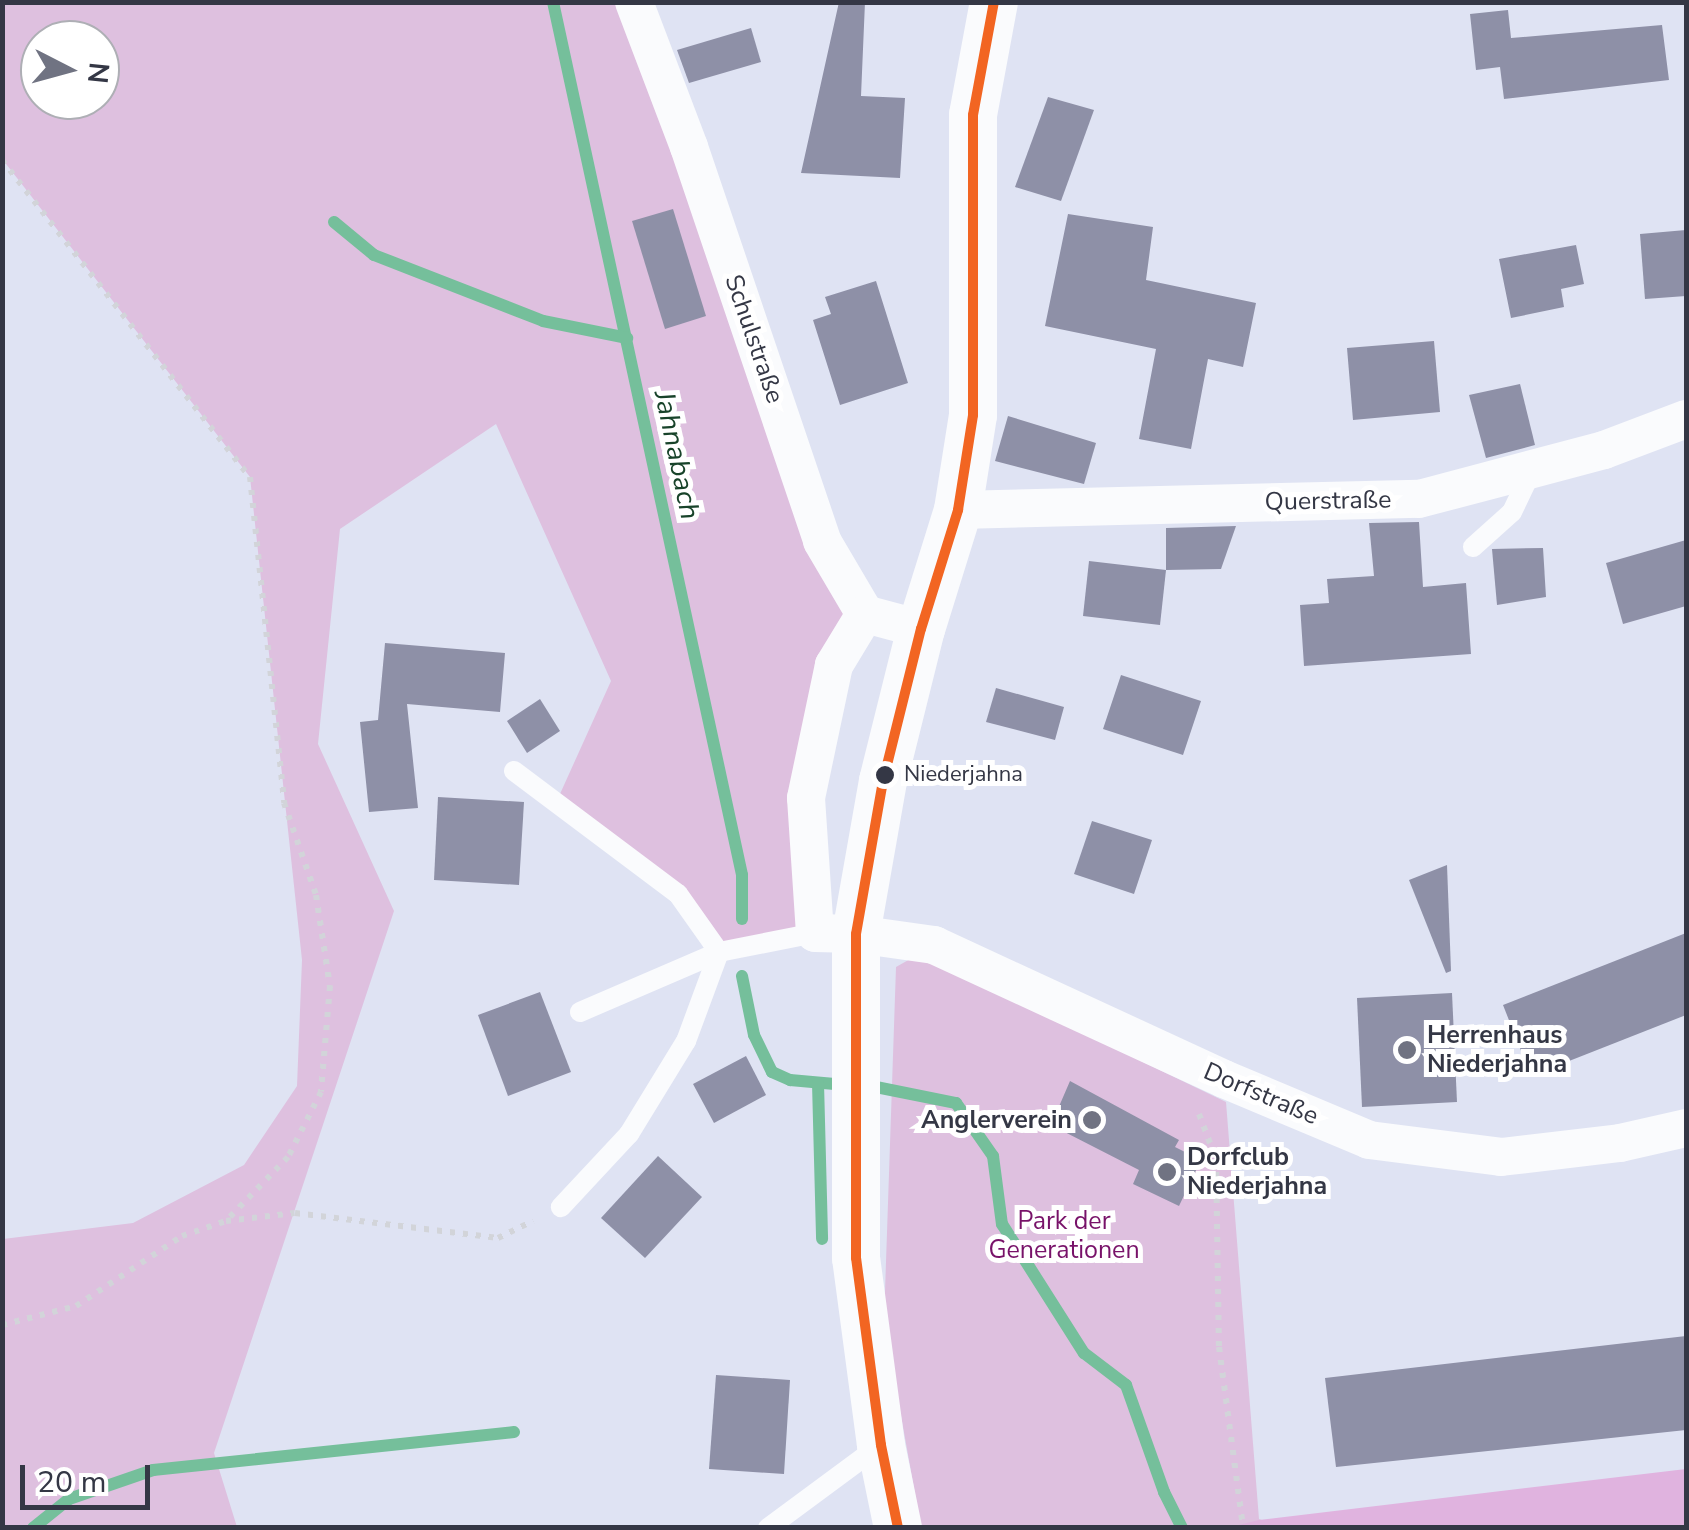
<!DOCTYPE html>
<meta charset="utf-8">
<style>
body{margin:0}
#map{position:relative;width:1689px;height:1530px;overflow:hidden;background:#dfe3f3;font-family:"Nunito Sans",sans-serif}
div>[style]{position:absolute}
[style*='--x']{left:calc(var(--x)*1px);top:calc(var(--y)*1px);width:calc(var(--w)*1px);rotate:calc(var(--a)*1deg)}
.green>*{inset:0;background:#dec0df}
.forest>*{inset:0;background:#e0b3df}
.stream>*{height:12px;margin:-6px;padding:0 6px;transform-origin:6px;border-radius:6px;background:#75bf9b}
.building>*{inset:0;background:#8e90a7}
.path>*{height:6px;margin-top:-3px;transform-origin:0;background:repeating-linear-gradient(90deg,#d2d4d9 0 5px,transparent 0 13px)}
.service>*{height:20px;margin:-10px;padding:0 10px;transform-origin:10px;border-radius:10px;background:#fafbfd}
.minor>*{height:38px;margin:-19px;padding:0 19px;transform-origin:19px;border-radius:19px;background:#fafbfd}
.tertiary>*{height:48px;margin:-24px;padding:0 24px;transform-origin:24px;border-radius:24px;background:#fafbfd}
.bus-1>*{height:10px;margin:-5px;padding:0 5px;transform-origin:5px;border-radius:5px;background:#f26522}
.dots>*{width:28px;height:28px;translate:-50% -50%;box-sizing:border-box;border:5px solid #fff;border-radius:50%}
span{translate:-50% -50%;white-space:nowrap;text-align:center;line-height:1.15;-webkit-text-stroke:10px #fff;paint-order:stroke}
.bus-label{font-size:22px;color:#343745}
.left{translate:0 -50%;text-align:left}
.street-label{font-size:25px;color:#343745}
.poi-label{font-size:25px;color:#343745;font-weight:700}
.right{translate:-100% -50%;text-align:right}
.park-label{font-size:25px;color:#781269}
.water-label{font-size:28px;color:#18432a;font-style:italic}
.frame{position:absolute;inset:0;border:5px solid #343745;pointer-events:none}
.north{position:absolute;left:20px;top:20px;width:100px;height:100px;box-sizing:border-box;background:#fff;border:2px solid #aeafb5;border-radius:50%;rotate:96deg;font-size:28px;font-weight:700;line-height:40px;text-align:center;color:#343745}
.north::after{content:'';display:block;margin:auto;width:35px;height:45px;background:#707382;clip-path:polygon(50% 0,100% 100%,50% 72%,0 100%)}
.scale{position:absolute;left:20px;top:1465px;width:130px;height:45px;box-sizing:border-box;border:5px solid #343745;border-top:0;padding-left:12px;font-size:30px;line-height:35px;white-space:nowrap;color:#343745;-webkit-text-stroke:8px #fff;paint-order:stroke}
</style>
<div id="map">
<div class="green">
<i style="clip-path:polygon(evenodd,3px 3px,634px 3px,865px 614px,834px 665px,815px 933px,719px 952px,678px 894px,555px 805px,611px 681px,496px 424px,340px 529px,318px 744px,394px 911px,214px 1453px,237px 1527px,3px 1527px,3px 1239px,133px 1223px,244px 1165px,297px 1086px,302px 960px,250px 477px,3px 160px,3px 3px,40px 40px,100px 40px,100px 100px,40px 100px,40px 40px)"></i>
<i style="clip-path:polygon(919px 954px,1226px 1102px,1259px 1519px,1281px 1527px,921px 1527px,884px 1321px,896px 967px)"></i>
</div>
<div class="forest">
<i style="clip-path:polygon(1686px 1469px,1686px 1527px,1230px 1527px,1259px 1520px)"></i>
</div>
<div class="stream">
<i style="--x:553;--y:2;--w:893;--a:77.78"></i>
<i style="--x:742;--y:875;--w:44;--a:90"></i>
<i style="--x:334;--y:222;--w:52;--a:39.5"></i>
<i style="--x:374;--y:255;--w:181;--a:21.3"></i>
<i style="--x:543;--y:321;--w:86;--a:11.4"></i>
<i style="--x:742;--y:976;--w:60;--a:78.5"></i>
<i style="--x:754;--y:1035;--w:41;--a:64.1"></i>
<i style="--x:772;--y:1072;--w:20;--a:24"></i>
<i style="--x:790;--y:1080;--w:56;--a:5.1"></i>
<i style="--x:818;--y:1083;--w:156;--a:88.5"></i>
<i style="--x:866;--y:1085;--w:92;--a:11.3"></i>
<i style="--x:956;--y:1103;--w:65;--a:55.1"></i>
<i style="--x:993;--y:1156;--w:69;--a:82.5"></i>
<i style="--x:1002;--y:1224;--w:153;--a:57.6"></i>
<i style="--x:1084;--y:1353;--w:53;--a:37.3"></i>
<i style="--x:1126;--y:1385;--w:114;--a:70.4"></i>
<i style="--x:1164;--y:1492;--w:40;--a:63.4"></i>
<i style="--x:33;--y:1528;--w:46;--a:-38.9"></i>
<i style="--x:69;--y:1499;--w:89;--a:-19"></i>
<i style="--x:153;--y:1470;--w:363;--a:-6"></i>
</div>
<div class="building">
<i style="clip-path:polygon(839px 2px,865px 2px,861px 96px,905px 98px,900px 178px,801px 173px)"></i>
<i style="clip-path:polygon(1508px 10px,1511px 38px,1662px 25px,1669px 80px,1504px 99px,1500px 67px,1476px 70px,1470px 14px)"></i>
<i style="clip-path:polygon(751px 28px,761px 62px,689px 83px,677px 50px)"></i>
<i style="clip-path:polygon(1048px 97px,1094px 110px,1061px 201px,1015px 187px)"></i>
<i style="clip-path:polygon(673px 209px,706px 316px,665px 329px,632px 221px)"></i>
<i style="clip-path:polygon(1068px 214px,1153px 227px,1146px 280px,1256px 303px,1243px 367px,1208px 359px,1191px 449px,1139px 439px,1156px 349px,1045px 326px)"></i>
<i style="clip-path:polygon(1686px 230px,1686px 296px,1645px 299px,1640px 234px)"></i>
<i style="clip-path:polygon(1576px 245px,1584px 284px,1561px 289px,1564px 307px,1511px 318px,1499px 259px)"></i>
<i style="clip-path:polygon(876px 281px,908px 383px,840px 405px,813px 320px,831px 314px,825px 297px)"></i>
<i style="clip-path:polygon(1434px 341px,1440px 412px,1353px 420px,1347px 348px)"></i>
<i style="clip-path:polygon(1520px 384px,1535px 445px,1486px 458px,1469px 395px)"></i>
<i style="clip-path:polygon(1008px 416px,1096px 443px,1084px 484px,995px 461px)"></i>
<i style="clip-path:polygon(1419px 522px,1423px 587px,1466px 583px,1471px 654px,1304px 666px,1300px 605px,1329px 603px,1327px 579px,1374px 576px,1369px 523px)"></i>
<i style="clip-path:polygon(1236px 526px,1221px 569px,1166px 570px,1166px 528px)"></i>
<i style="clip-path:polygon(1686px 540px,1686px 606px,1623px 624px,1606px 563px)"></i>
<i style="clip-path:polygon(1543px 548px,1546px 597px,1497px 605px,1492px 549px)"></i>
<i style="clip-path:polygon(1089px 561px,1166px 570px,1160px 625px,1083px 616px)"></i>
<i style="clip-path:polygon(385px 643px,505px 653px,500px 712px,407px 704px,418px 808px,369px 812px,360px 722px,378px 720px)"></i>
<i style="clip-path:polygon(1121px 675px,1201px 701px,1183px 755px,1103px 729px)"></i>
<i style="clip-path:polygon(996px 688px,1064px 707px,1055px 740px,986px 722px)"></i>
<i style="clip-path:polygon(540px 699px,560px 731px,527px 753px,507px 721px)"></i>
<i style="clip-path:polygon(438px 797px,524px 802px,519px 885px,434px 880px)"></i>
<i style="clip-path:polygon(1092px 821px,1152px 840px,1134px 894px,1074px 874px)"></i>
<i style="clip-path:polygon(1447px 865px,1451px 971px,1446px 973px,1409px 880px)"></i>
<i style="clip-path:polygon(1686px 933px,1686px 1015px,1531px 1076px,1503px 1005px)"></i>
<i style="clip-path:polygon(540px 992px,571px 1072px,508px 1096px,478px 1015px)"></i>
<i style="clip-path:polygon(1452px 993px,1457px 1102px,1362px 1107px,1357px 998px)"></i>
<i style="clip-path:polygon(746px 1056px,766px 1095px,714px 1123px,693px 1084px)"></i>
<i style="clip-path:polygon(1070px 1081px,1179px 1140px,1175px 1147px,1201px 1160px,1179px 1206px,1133px 1184px,1139px 1170px,1051px 1125px)"></i>
<i style="clip-path:polygon(658px 1156px,702px 1197px,645px 1258px,601px 1218px)"></i>
<i style="clip-path:polygon(1686px 1336px,1686px 1430px,1336px 1467px,1325px 1378px)"></i>
<i style="clip-path:polygon(716px 1375px,790px 1380px,784px 1474px,709px 1469px)"></i>
</div>
<div class="path">
<i style="--x:2;--y:160;--w:402;--a:52"></i>
<i style="--x:250;--y:477;--w:328;--a:84"></i>
<i style="--x:284;--y:803;--w:97;--a:70.8"></i>
<i style="--x:316;--y:895;--w:92;--a:81.3"></i>
<i style="--x:330;--y:986;--w:106;--a:94.9"></i>
<i style="--x:321;--y:1092;--w:73;--a:116.9"></i>
<i style="--x:288;--y:1157;--w:89;--a:134.1"></i>
<i style="--x:1199;--y:1114;--w:48;--a:69.3"></i>
<i style="--x:1216;--y:1159;--w:188;--a:89.1"></i>
<i style="--x:1219;--y:1347;--w:183;--a:82.4"></i>
<i style="--x:2;--y:1325;--w:76;--a:-14.4"></i>
<i style="--x:76;--y:1306;--w:127;--a:-33.4"></i>
<i style="--x:182;--y:1236;--w:46;--a:-18.8"></i>
<i style="--x:226;--y:1221;--w:69;--a:-6.6"></i>
<i style="--x:295;--y:1213;--w:205;--a:7"></i>
<i style="--x:498;--y:1238;--w:39;--a:-26"></i>
</div>
<div class="service">
<i style="--x:1473;--y:547;--w:52;--a:-41.9"></i>
<i style="--x:1512;--y:512;--w:49;--a:-64.5"></i>
<i style="--x:514;--y:771;--w:205;--a:36.9"></i>
<i style="--x:678;--y:894;--w:71;--a:54.7"></i>
<i style="--x:719;--y:952;--w:95;--a:110.3"></i>
<i style="--x:686;--y:1041;--w:109;--a:121.5"></i>
<i style="--x:629;--y:1134;--w:100;--a:133"></i>
<i style="--x:580;--y:1012;--w:151;--a:-23.3"></i>
<i style="--x:719;--y:952;--w:98;--a:-11.2"></i>
<i style="--x:768;--y:1528;--w:138;--a:-36.5"></i>
</div>
<div class="minor">
<i style="--x:634;--y:2;--w:155;--a:69.2"></i>
<i style="--x:689;--y:147;--w:416;--a:71.3"></i>
<i style="--x:822;--y:541;--w:85;--a:59.5"></i>
<i style="--x:865;--y:614;--w:58;--a:15"></i>
<i style="--x:958;--y:510;--w:461;--a:-1.4"></i>
<i style="--x:1419;--y:499;--w:191;--a:-14.8"></i>
<i style="--x:1604;--y:450;--w:88;--a:-20.7"></i>
<i style="--x:865;--y:614;--w:60;--a:121.3"></i>
<i style="--x:834;--y:665;--w:136;--a:101.9"></i>
<i style="--x:806;--y:798;--w:135;--a:86.2"></i>
<i style="--x:815;--y:933;--w:41;--a:1.4"></i>
<i style="--x:856;--y:934;--w:79;--a:8"></i>
<i style="--x:934;--y:945;--w:319;--a:24.8"></i>
<i style="--x:1224;--y:1079;--w:157;--a:22.8"></i>
<i style="--x:1369;--y:1140;--w:133;--a:7.3"></i>
<i style="--x:1501;--y:1157;--w:120;--a:-6.7"></i>
<i style="--x:1620;--y:1143;--w:68;--a:-12.8"></i>
</div>
<div class="tertiary">
<i style="--x:898;--y:1528;--w:85;--a:-101.6"></i>
<i style="--x:881;--y:1445;--w:189;--a:-97.6"></i>
<i style="--x:856;--y:1258;--w:324;--a:-90"></i>
<i style="--x:856;--y:934;--w:155;--a:-80"></i>
<i style="--x:883;--y:781;--w:157;--a:-76"></i>
<i style="--x:921;--y:629;--w:125;--a:-72.7"></i>
<i style="--x:958;--y:510;--w:96;--a:-81"></i>
<i style="--x:973;--y:415;--w:300;--a:-90"></i>
<i style="--x:973;--y:115;--w:115;--a:-79.5"></i>
</div>
<div class="bus-1">
<i style="--x:898;--y:1528;--w:85;--a:-101.6"></i>
<i style="--x:881;--y:1445;--w:189;--a:-97.6"></i>
<i style="--x:856;--y:1258;--w:324;--a:-90"></i>
<i style="--x:856;--y:934;--w:155;--a:-80"></i>
<i style="--x:883;--y:781;--w:157;--a:-76"></i>
<i style="--x:921;--y:629;--w:125;--a:-72.7"></i>
<i style="--x:958;--y:510;--w:96;--a:-81"></i>
<i style="--x:973;--y:415;--w:300;--a:-90"></i>
<i style="--x:973;--y:115;--w:115;--a:-79.5"></i>
</div>
<div class="dots">
<i style="left:885px;top:775px;background:#343745"></i>
<i style="left:1407px;top:1050px;background:#707382"></i>
<i style="left:1092px;top:1120px;background:#707382"></i>
<i style="left:1167px;top:1172px;background:#707382"></i>
</div>
<div class="bus-label">
<span class="left" style="left:904px;top:775px">Niederjahna</span>
</div>
<div class="street-label">
<span style="left:754px;top:339px;rotate:71deg">Schulstraße</span>
<span style="left:1328px;top:501px;rotate:-1deg">Querstraße</span>
<span style="left:1261px;top:1094px;rotate:23deg">Dorfstraße</span>
</div>
<div class="poi-label">
<span class="left" style="left:1427px;top:1050px">Herrenhaus<br>Niederjahna</span>
<span class="right" style="left:1072px;top:1120px">Anglerverein</span>
<span class="left" style="left:1187px;top:1172px">Dorfclub<br>Niederjahna</span>
</div>
<div class="park-label">
<span style="left:1064px;top:1236px">Park der<br>Generationen</span>
</div>
<div class="water-label">
<span style="left:677px;top:455px;rotate:78deg">Jahnabach</span>
</div>
<div class="frame"></div>
<div class="north">N</div>
<div class="scale">20 m</div>
</div>
